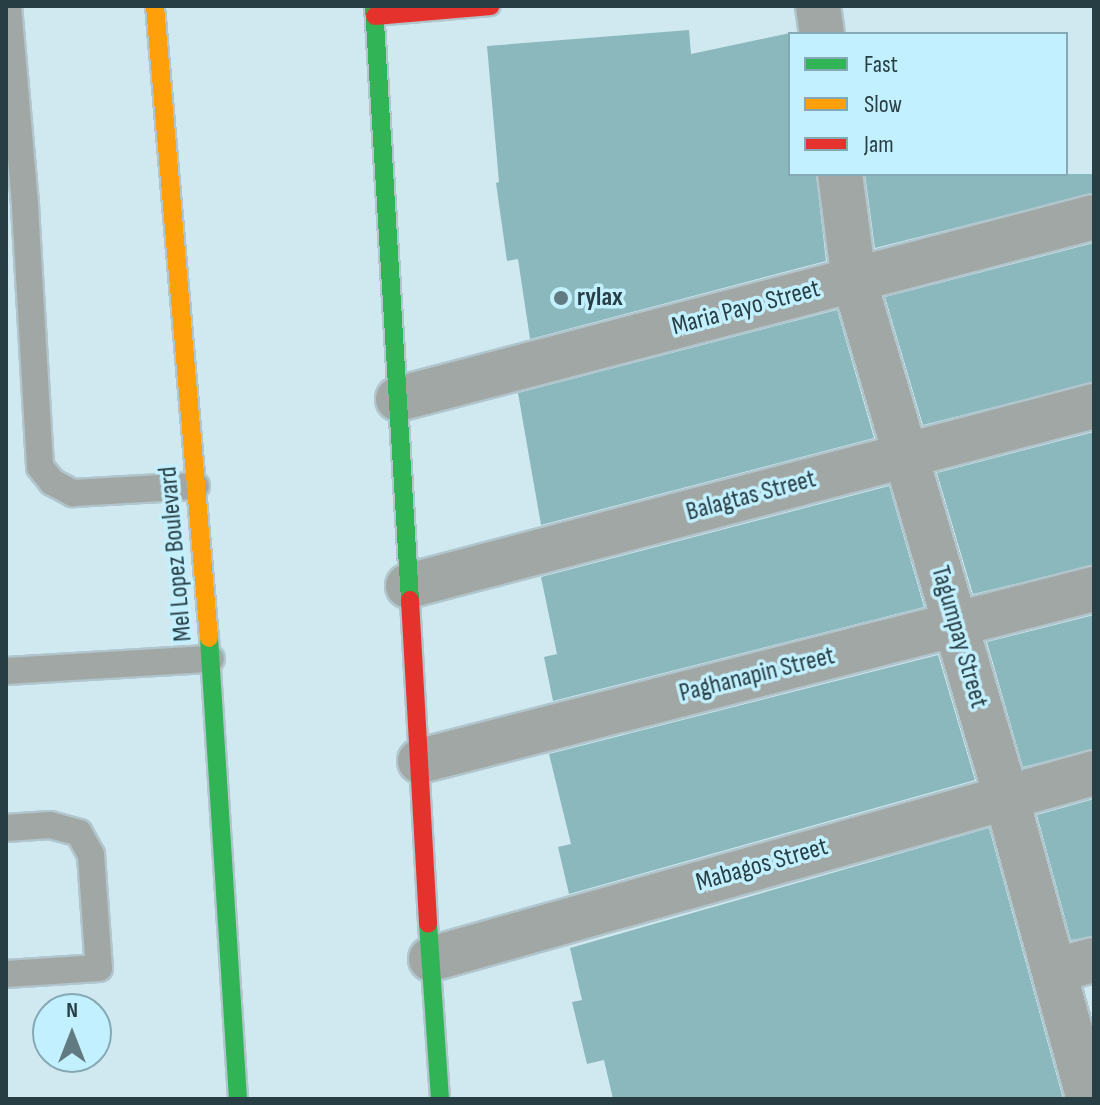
<!DOCTYPE html>
<style>
body{margin:0}
#map{position:relative;width:1100px;height:1105px;overflow:hidden;background:#d0e9f1;font-family:"Sofia Sans Condensed",sans-serif}
div>[style]{position:absolute}
[style*='--x']{left:calc(var(--x)*1px);top:calc(var(--y)*1px);width:calc(var(--w)*1px);rotate:calc(var(--a)*1deg)}
.building>*{inset:0;background:#8bb8bd}
.roads{filter:drop-shadow(2px 0 #b1c5cc) drop-shadow(-2px 0 #b1c5cc) drop-shadow(0 2px #b1c5cc) drop-shadow(0 -2px #b1c5cc)}
.lane>*{height:26px;margin:-13px;padding:0 13px;transform-origin:13px;border-radius:13px;background:#a1a7a4}
.street>*{height:44px;margin:-22px;padding:0 22px;transform-origin:22px;border-radius:22px;background:#a1a7a4}
.fast>*{height:18px;margin:-9px;padding:0 9px;transform-origin:9px;border-radius:9px;background:#30b455}
.slow>*{height:18px;margin:-9px;padding:0 9px;transform-origin:9px;border-radius:9px;background:#ff9f0a}
.jam>*{height:18px;margin:-9px;padding:0 9px;transform-origin:9px;border-radius:9px;background:#e5322d}
.dots>*{width:22px;height:22px;translate:-50% -50%;box-sizing:border-box;border:4px solid #c3f0fe;border-radius:50%}
span{translate:-50% -50%;white-space:nowrap;text-align:center;line-height:1.15;-webkit-text-stroke:7px #c3f0fe;paint-order:stroke}
.poi-label{font-size:26px;color:#273e45;font-weight:700}
.left{translate:0 -50%;text-align:left}
.street-label{font-size:26px;color:#273e45}
.frame{position:absolute;inset:0;border:8px solid #273e45;pointer-events:none}
.legend{position:absolute;left:788px;top:32px;width:280px;height:144px;box-sizing:border-box;background:#c3f0fe;border:2px solid #85a9b4;margin:0;padding:10px 14px;list-style:none;font-size:24px;color:#273e45}
.legend li{display:flex;align-items:center;gap:16px;height:40px}
.legend b{width:40px;border:2px solid #85a9b4}
.north{position:absolute;left:32px;top:993px;width:80px;height:80px;box-sizing:border-box;background:#c3f0fe;border:2px solid #85a9b4;border-radius:50%;rotate:0deg;font-size:22px;font-weight:700;line-height:32px;text-align:center;color:#273e45}
.north::after{content:'';display:block;margin:auto;width:28px;height:36px;background:#627a81;clip-path:polygon(50% 0,100% 100%,50% 72%,0 100%)}
</style>
<div id="map">
<div class="building">
<i style="clip-path:polygon(689px 30px,691px 54px,790px 33px,790px 174px,816px 174px,826px 261px,530px 339px,518px 259px,507px 261px,496px 183px,499px 182px,487px 46px)"></i>
<i style="clip-path:polygon(865px 174px,1094px 174px,1094px 193px,875px 248px)"></i>
<i style="clip-path:polygon(1094px 243px,1094px 382px,923px 425px,885px 297px)"></i>
<i style="clip-path:polygon(837px 310px,874px 438px,541px 525px,518px 393px)"></i>
<i style="clip-path:polygon(1094px 432px,1094px 565px,973px 594px,937px 473px)"></i>
<i style="clip-path:polygon(889px 486px,924px 607px,553px 701px,544px 657px,557px 654px,541px 577px)"></i>
<i style="clip-path:polygon(1094px 615px,1094px 749px,1023px 767px,987px 642px)"></i>
<i style="clip-path:polygon(938px 655px,975px 780px,569px 894px,558px 847px,571px 844px,549px 754px)"></i>
<i style="clip-path:polygon(1094px 799px,1094px 936px,1071px 940px,1037px 815px)"></i>
<i style="clip-path:polygon(989px 828px,1063px 1099px,613px 1099px,604px 1060px,587px 1064px,572px 1002px,582px 1000px,570px 948px)"></i>
</div>
<div class="roads">
<div class="lane">
<i style="--x:8;--y:6;--w:201;--a:85.1"></i>
<i style="--x:25;--y:206;--w:261;--a:86.7"></i>
<i style="--x:40;--y:467;--w:19;--a:51"></i>
<i style="--x:52;--y:482;--w:24;--a:28"></i>
<i style="--x:73;--y:493;--w:123;--a:-3.3"></i>
<i style="--x:6;--y:671;--w:205;--a:-3.4"></i>
<i style="--x:6;--y:828;--w:44;--a:-3.9"></i>
<i style="--x:50;--y:825;--w:30;--a:15"></i>
<i style="--x:79;--y:833;--w:25;--a:61"></i>
<i style="--x:91;--y:855;--w:113;--a:86"></i>
<i style="--x:99;--y:968;--w:93;--a:176.3"></i>
</div>
<div class="street">
<i style="--x:818;--y:6;--w:28;--a:82"></i>
<i style="--x:840;--y:174;--w:107;--a:82.5"></i>
<i style="--x:854;--y:280;--w:538;--a:73.59"></i>
<i style="--x:1006;--y:796;--w:314;--a:74.7"></i>
<i style="--x:398;--y:399;--w:719;--a:-14.65"></i>
<i style="--x:408;--y:586;--w:709;--a:-14.7"></i>
<i style="--x:420;--y:761;--w:696;--a:-14.32"></i>
<i style="--x:431;--y:959;--w:689;--a:-15.67"></i>
<i style="--x:1055;--y:970;--w:40;--a:-14.4"></i>
</div>
<div class="fast">
<i style="--x:374;--y:6;--w:595;--a:86.53"></i>
<i style="--x:209;--y:638;--w:462;--a:86.4"></i>
<i style="--x:428;--y:923;--w:176;--a:86.1"></i>
</div>
<div class="slow">
<i style="--x:155;--y:6;--w:634;--a:85.12"></i>
</div>
<div class="jam">
<i style="--x:375;--y:16;--w:116;--a:-4.9"></i>
<i style="--x:410;--y:600;--w:324;--a:86.8"></i>
</div>
</div>
<div class="dots">
<i style="left:561px;top:298px;background:#627a81"></i>
</div>
<div class="poi-label">
<span class="left" style="left:577px;top:298px">rylax</span>
</div>
<div class="street-label">
<span style="left:746px;top:308px;rotate:-15deg">Maria Payo Street</span>
<span style="left:751px;top:496px;rotate:-15deg">Balagtas Street</span>
<span style="left:176px;top:554px;rotate:-95deg">Mel Lopez Boulevard</span>
<span style="left:959px;top:637px;rotate:74deg">Tagumpay Street</span>
<span style="left:757px;top:675px;rotate:-14deg">Paghanapin Street</span>
<span style="left:762px;top:865px;rotate:-16deg">Mabagos Street</span>
</div>
<div class="frame"></div>
<ul class="legend">
<li><b style="height:10px;background:#30b455"></b>Fast</li>
<li><b style="height:10px;background:#ff9f0a"></b>Slow</li>
<li><b style="height:10px;background:#e5322d"></b>Jam</li>
</ul>
<div class="north">N</div>
</div>
